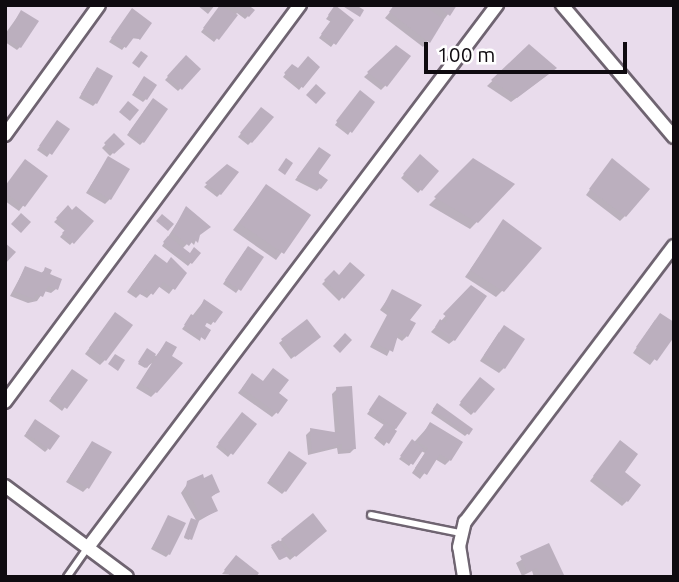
<!DOCTYPE html>
<style>
body{margin:0}
#map{position:relative;width:679px;height:582px;overflow:hidden;background:#e9dcec;font-family:Ubuntu,sans-serif}
div>[style]{position:absolute}
[style*='--x']{left:calc(var(--x)*1px);top:calc(var(--y)*1px);width:calc(var(--w)*1px);rotate:calc(var(--a)*1deg)}
.shadow>*{inset:0;background:#0003}
.building>*{inset:0;background:#bbafbe}
.roads{filter:drop-shadow(2px 0 #6f6471) drop-shadow(-2px 0 #6f6471) drop-shadow(0 2px #6f6471) drop-shadow(0 -2px #6f6471)}
.service>*{height:6px;margin:-3px;padding:0 3px;transform-origin:3px;border-radius:3px;background:#fff}
.minor>*{height:12px;margin:-6px;padding:0 6px;transform-origin:6px;border-radius:6px;background:#fff}
span{translate:-50% -50%;white-space:nowrap;text-align:center;line-height:1.15;-webkit-text-stroke:5px #fff;paint-order:stroke}
.frame{position:absolute;inset:0;border:7px solid #0f0b10;pointer-events:none}
.scale{position:absolute;left:424px;top:42px;width:203px;height:32px;box-sizing:border-box;border:4px solid #0f0b10;border-top:0;padding-left:9px;font-size:21px;line-height:24px;white-space:nowrap;color:#0f0b10;-webkit-text-stroke:5px #fff;paint-order:stroke}
</style>
<div id="map">
<div class="shadow">
<i style="clip-path:polygon(197px 5px,215px 5px,208px 14px)"></i>
<i style="clip-path:polygon(229px 5px,245px 5px,248px 16px,245px 19px,237px 13px,214px 42px,201px 32px,222px 6px)"></i>
<i style="clip-path:polygon(396px 5px,455px 5px,423px 47px,385px 18px)"></i>
<i style="clip-path:polygon(332px 11px,352px 20px,331px 47px,319px 38px,331px 22px,326px 19px)"></i>
<i style="clip-path:polygon(21px 12px,20px 47px,17px 50px,5px 42px,5px 34px)"></i>
<i style="clip-path:polygon(129px 14px,139px 39px,131px 38px,122px 50px,109px 42px)"></i>
<i style="clip-path:polygon(529px 46px,550px 73px,511px 102px,487px 86px)"></i>
<i style="clip-path:polygon(396px 47px,385px 86px,381px 90px,364px 77px)"></i>
<i style="clip-path:polygon(186px 57px,199px 69px,178px 91px,165px 80px)"></i>
<i style="clip-path:polygon(292px 66px,298px 70px,318px 67px,299px 90px,283px 77px)"></i>
<i style="clip-path:polygon(94px 72px,96px 103px,93px 106px,79px 98px)"></i>
<i style="clip-path:polygon(141px 82px,146px 99px,143px 102px,132px 95px)"></i>
<i style="clip-path:polygon(357px 96px,350px 132px,348px 135px,335px 125px)"></i>
<i style="clip-path:polygon(150px 103px,143px 142px,140px 145px,127px 135px)"></i>
<i style="clip-path:polygon(259px 112px,251px 142px,248px 145px,238px 137px)"></i>
<i style="clip-path:polygon(55px 126px,67px 130px,47px 157px,37px 150px)"></i>
<i style="clip-path:polygon(114px 136px,122px 144px,110px 156px,102px 148px)"></i>
<i style="clip-path:polygon(317px 152px,320px 188px,317px 191px,295px 180px)"></i>
<i style="clip-path:polygon(420px 157px,437px 171px,418px 193px,401px 178px)"></i>
<i style="clip-path:polygon(108px 158px,110px 199px,105px 204px,86px 193px)"></i>
<i style="clip-path:polygon(474px 160px,513px 185px,470px 229px,429px 205px)"></i>
<i style="clip-path:polygon(227px 166px,220px 194px,217px 197px,204px 187px)"></i>
<i style="clip-path:polygon(607px 166px,625px 216px,620px 221px,586px 195px)"></i>
<i style="clip-path:polygon(45px 177px,19px 211px,5px 201px,5px 186px)"></i>
<i style="clip-path:polygon(266px 186px,309px 215px,276px 260px,233px 230px)"></i>
<i style="clip-path:polygon(68px 208px,91px 221px,70px 245px,60px 237px,65px 231px,54px 222px)"></i>
<i style="clip-path:polygon(186px 209px,198px 235px,194px 245px,190px 241px,182px 249px,190px 255px,199px 253px,188px 266px,162px 246px)"></i>
<i style="clip-path:polygon(504px 221px,503px 290px,496px 297px,465px 277px)"></i>
<i style="clip-path:polygon(245px 251px,262px 257px,236px 293px,223px 284px)"></i>
<i style="clip-path:polygon(150px 261px,185px 273px,169px 294px,158px 286px,147px 298px,140px 294px,136px 298px,127px 292px)"></i>
<i style="clip-path:polygon(25px 268px,40px 274px,46px 269px,56px 289px,51px 293px,44px 291px,37px 301px,28px 303px,10px 296px)"></i>
<i style="clip-path:polygon(334px 272px,338px 277px,362px 275px,339px 301px,322px 284px)"></i>
<i style="clip-path:polygon(471px 288px,454px 340px,449px 344px,431px 332px)"></i>
<i style="clip-path:polygon(393px 291px,407px 320px,407px 336px,402px 341px,396px 337px,387px 356px,370px 347px,387px 315px,380px 310px)"></i>
<i style="clip-path:polygon(204px 301px,220px 312px,211px 325px,205px 322px,200px 341px,182px 329px)"></i>
<i style="clip-path:polygon(110px 320px,105px 360px,100px 365px,85px 354px)"></i>
<i style="clip-path:polygon(655px 320px,674px 334px,650px 365px,633px 353px)"></i>
<i style="clip-path:polygon(307px 321px,316px 339px,291px 359px,279px 343px)"></i>
<i style="clip-path:polygon(499px 332px,504px 368px,499px 373px,480px 361px)"></i>
<i style="clip-path:polygon(166px 343px,156px 392px,151px 397px,136px 388px,152px 363px,145px 368px,138px 364px,147px 350px,156px 356px)"></i>
<i style="clip-path:polygon(69px 374px,85px 380px,62px 411px,49px 401px)"></i>
<i style="clip-path:polygon(248px 380px,276px 394px,276px 413px,272px 417px,238px 393px)"></i>
<i style="clip-path:polygon(477px 382px,474px 412px,471px 415px,459px 405px)"></i>
<i style="clip-path:polygon(337px 389px,355px 448px,350px 453px,338px 454px,337px 448px,308px 455px,306px 435px,311px 430px,335px 434px,332px 394px)"></i>
<i style="clip-path:polygon(377px 400px,405px 414px,384px 446px,374px 438px,384px 425px,367px 414px)"></i>
<i style="clip-path:polygon(434px 408px,468px 433px,465px 436px,431px 413px)"></i>
<i style="clip-path:polygon(240px 417px,255px 424px,228px 457px,216px 447px)"></i>
<i style="clip-path:polygon(33px 424px,48px 449px,45px 452px,24px 436px)"></i>
<i style="clip-path:polygon(426px 429px,450px 460px,445px 465px,435px 459px,420px 479px,412px 473px,425px 453px,421px 451px,409px 466px,399px 459px)"></i>
<i style="clip-path:polygon(88px 448px,88px 487px,83px 492px,66px 482px)"></i>
<i style="clip-path:polygon(616px 448px,627px 501px,622px 506px,590px 481px)"></i>
<i style="clip-path:polygon(287px 456px,285px 491px,282px 494px,267px 483px)"></i>
<i style="clip-path:polygon(188px 483px,218px 492px,210px 498px,216px 511px,197px 522px,189px 540px,184px 538px,191px 521px,197px 522px,181px 493px)"></i>
<i style="clip-path:polygon(169px 517px,169px 554px,166px 557px,151px 549px)"></i>
<i style="clip-path:polygon(320px 535px,290px 560px,286px 556px,279px 560px,271px 547px,282px 540px)"></i>
<i style="clip-path:polygon(548px 545px,561px 574px,534px 577px,532px 571px,522px 576px,516px 563px)"></i>
<i style="clip-path:polygon(237px 557px,254px 577px,222px 574px)"></i>
</div>
<div class="building">
<i style="clip-path:polygon(220px 5px,238px 15px,219px 40px,203px 28px)"></i>
<i style="clip-path:polygon(232px 5px,248px 5px,255px 10px,249px 17px)"></i>
<i style="clip-path:polygon(335px 5px,354px 20px,336px 45px,321px 34px,332px 19px,328px 15px)"></i>
<i style="clip-path:polygon(341px 5px,356px 5px,364px 10px,360px 17px)"></i>
<i style="clip-path:polygon(394px 5px,424px 5px,444px 20px,430px 43px,389px 12px)"></i>
<i style="clip-path:polygon(436px 5px,457px 5px,450px 16px)"></i>
<i style="clip-path:polygon(132px 8px,152px 23px,140px 40px,135px 36px,126px 48px,111px 38px)"></i>
<i style="clip-path:polygon(21px 10px,39px 21px,21px 48px,5px 38px)"></i>
<i style="clip-path:polygon(529px 44px,557px 68px,517px 98px,491px 80px)"></i>
<i style="clip-path:polygon(396px 45px,411px 56px,387px 87px,367px 72px)"></i>
<i style="clip-path:polygon(141px 51px,148px 56px,139px 68px,132px 63px)"></i>
<i style="clip-path:polygon(186px 55px,201px 69px,182px 90px,167px 76px)"></i>
<i style="clip-path:polygon(308px 56px,320px 67px,303px 88px,284px 73px,292px 64px,298px 68px)"></i>
<i style="clip-path:polygon(97px 67px,113px 76px,97px 104px,81px 94px)"></i>
<i style="clip-path:polygon(144px 76px,157px 85px,147px 100px,134px 92px)"></i>
<i style="clip-path:polygon(316px 84px,326px 93px,316px 104px,306px 95px)"></i>
<i style="clip-path:polygon(360px 90px,375px 102px,352px 133px,336px 121px)"></i>
<i style="clip-path:polygon(153px 98px,168px 109px,144px 143px,129px 132px)"></i>
<i style="clip-path:polygon(128px 101px,139px 110px,130px 121px,119px 112px)"></i>
<i style="clip-path:polygon(261px 107px,274px 117px,252px 143px,240px 133px)"></i>
<i style="clip-path:polygon(57px 120px,70px 129px,52px 155px,39px 146px)"></i>
<i style="clip-path:polygon(114px 133px,125px 144px,114px 154px,104px 143px)"></i>
<i style="clip-path:polygon(319px 147px,331px 155px,318px 173px,328px 180px,321px 189px,297px 177px)"></i>
<i style="clip-path:polygon(420px 154px,439px 171px,422px 191px,403px 174px)"></i>
<i style="clip-path:polygon(108px 156px,130px 169px,111px 200px,90px 187px)"></i>
<i style="clip-path:polygon(286px 158px,293px 163px,285px 175px,278px 170px)"></i>
<i style="clip-path:polygon(473px 158px,515px 184px,478px 223px,434px 197px)"></i>
<i style="clip-path:polygon(612px 158px,650px 189px,626px 217px,589px 189px)"></i>
<i style="clip-path:polygon(25px 159px,48px 176px,25px 207px,5px 193px,5px 186px)"></i>
<i style="clip-path:polygon(227px 164px,239px 172px,221px 195px,205px 183px)"></i>
<i style="clip-path:polygon(266px 184px,311px 215px,284px 254px,239px 223px)"></i>
<i style="clip-path:polygon(68px 205px,72px 210px,76px 206px,94px 221px,74px 244px,62px 233px,67px 228px,56px 218px)"></i>
<i style="clip-path:polygon(186px 206px,211px 227px,200px 235px,198px 243px,194px 239px,189px 246px,172px 232px)"></i>
<i style="clip-path:polygon(21px 213px,31px 222px,21px 233px,11px 224px)"></i>
<i style="clip-path:polygon(162px 214px,174px 224px,168px 231px,156px 221px)"></i>
<i style="clip-path:polygon(503px 219px,542px 248px,504px 292px,470px 270px)"></i>
<i style="clip-path:polygon(168px 236px,190px 253px,194px 247px,201px 253px,192px 264px,163px 242px)"></i>
<i style="clip-path:polygon(5px 243px,16px 252px,5px 264px)"></i>
<i style="clip-path:polygon(248px 246px,264px 257px,241px 291px,225px 280px)"></i>
<i style="clip-path:polygon(155px 254px,167px 263px,171px 257px,187px 273px,175px 290px,163px 282px,153px 295px,146px 289px,142px 295px,131px 287px)"></i>
<i style="clip-path:polygon(350px 262px,365px 275px,344px 299px,324px 280px,334px 270px,339px 275px)"></i>
<i style="clip-path:polygon(25px 266px,43px 273px,45px 267px,52px 270px,50px 274px,62px 279px,58px 290px,48px 286px,43px 297px,36px 294px,34px 299px,14px 291px)"></i>
<i style="clip-path:polygon(471px 285px,487px 296px,455px 341px,435px 327px,440px 319px,445px 323px,448px 318px,443px 314px)"></i>
<i style="clip-path:polygon(392px 289px,422px 305px,410px 320px,416px 323px,408px 337px,399px 332px,393px 352px,374px 342px,391px 309px,384px 305px)"></i>
<i style="clip-path:polygon(204px 299px,223px 312px,215px 323px,209px 319px,205px 326px,211px 330px,205px 340px,184px 325px,191px 314px,196px 317px)"></i>
<i style="clip-path:polygon(115px 312px,133px 325px,106px 361px,89px 348px)"></i>
<i style="clip-path:polygon(660px 313px,674px 322px,674px 337px,657px 361px,636px 347px)"></i>
<i style="clip-path:polygon(307px 319px,321px 337px,295px 357px,281px 339px)"></i>
<i style="clip-path:polygon(504px 325px,525px 339px,505px 369px,484px 355px)"></i>
<i style="clip-path:polygon(345px 333px,352px 340px,340px 353px,333px 346px)"></i>
<i style="clip-path:polygon(166px 341px,177px 347px,172px 356px,183px 363px,157px 393px,140px 383px)"></i>
<i style="clip-path:polygon(147px 348px,156px 354px,147px 368px,138px 362px)"></i>
<i style="clip-path:polygon(115px 354px,125px 360px,118px 371px,108px 364px)"></i>
<i style="clip-path:polygon(273px 368px,289px 380px,279px 393px,288px 400px,278px 414px,242px 388px,252px 373px,263px 381px)"></i>
<i style="clip-path:polygon(72px 369px,88px 380px,67px 409px,51px 398px)"></i>
<i style="clip-path:polygon(480px 377px,495px 389px,475px 413px,460px 402px)"></i>
<i style="clip-path:polygon(352px 386px,356px 449px,342px 450px,342px 444px,312px 452px,310px 428px,340px 433px,336px 387px)"></i>
<i style="clip-path:polygon(379px 395px,407px 413px,396px 429px,369px 410px)"></i>
<i style="clip-path:polygon(437px 403px,473px 429px,469px 435px,433px 409px)"></i>
<i style="clip-path:polygon(242px 412px,257px 424px,233px 455px,218px 443px)"></i>
<i style="clip-path:polygon(35px 419px,60px 436px,50px 450px,26px 433px)"></i>
<i style="clip-path:polygon(430px 422px,463px 442px,451px 461px,440px 454px,427px 475px,415px 468px,428px 448px,418px 442px)"></i>
<i style="clip-path:polygon(385px 423px,397px 431px,389px 444px,376px 435px)"></i>
<i style="clip-path:polygon(412px 439px,424px 449px,413px 465px,400px 456px)"></i>
<i style="clip-path:polygon(620px 440px,638px 454px,625px 472px,641px 485px,628px 502px,593px 476px)"></i>
<i style="clip-path:polygon(92px 441px,112px 452px,89px 489px,70px 476px)"></i>
<i style="clip-path:polygon(289px 451px,307px 463px,286px 492px,269px 480px)"></i>
<i style="clip-path:polygon(203px 474px,204px 478px,212px 474px,220px 492px,211px 496px,218px 511px,202px 518px,186px 487px,187px 481px)"></i>
<i style="clip-path:polygon(313px 513px,327px 531px,296px 557px,281px 539px)"></i>
<i style="clip-path:polygon(168px 515px,186px 523px,170px 555px,153px 546px)"></i>
<i style="clip-path:polygon(191px 518px,199px 521px,192px 540px,184px 537px)"></i>
<i style="clip-path:polygon(279px 540px,288px 556px,280px 560px,271px 545px)"></i>
<i style="clip-path:polygon(549px 543px,564px 575px,541px 577px,537px 568px,527px 572px,520px 556px)"></i>
<i style="clip-path:polygon(236px 555px,259px 573px,256px 577px,232px 577px,224px 570px)"></i>
</div>
<div class="roads">
<div class="service">
<i style="--x:371;--y:515;--w:91;--a:11.4"></i>
<i style="--x:67;--y:577;--w:37;--a:-55"></i>
</div>
<div class="minor">
<i style="--x:562;--y:5;--w:173;--a:49.7"></i>
<i style="--x:5;--y:135;--w:160;--a:-54.1"></i>
<i style="--x:5;--y:402;--w:495;--a:-53.4"></i>
<i style="--x:5;--y:486;--w:152;--a:36.7"></i>
<i style="--x:89;--y:546;--w:678;--a:-52.98"></i>
<i style="--x:464;--y:577;--w:30;--a:-99"></i>
<i style="--x:459;--y:547;--w:26;--a:-77"></i>
<i style="--x:465;--y:522;--w:346;--a:-52.9"></i>
</div>
</div>
<div class="frame"></div>
<div class="scale">100 m</div>
</div>
